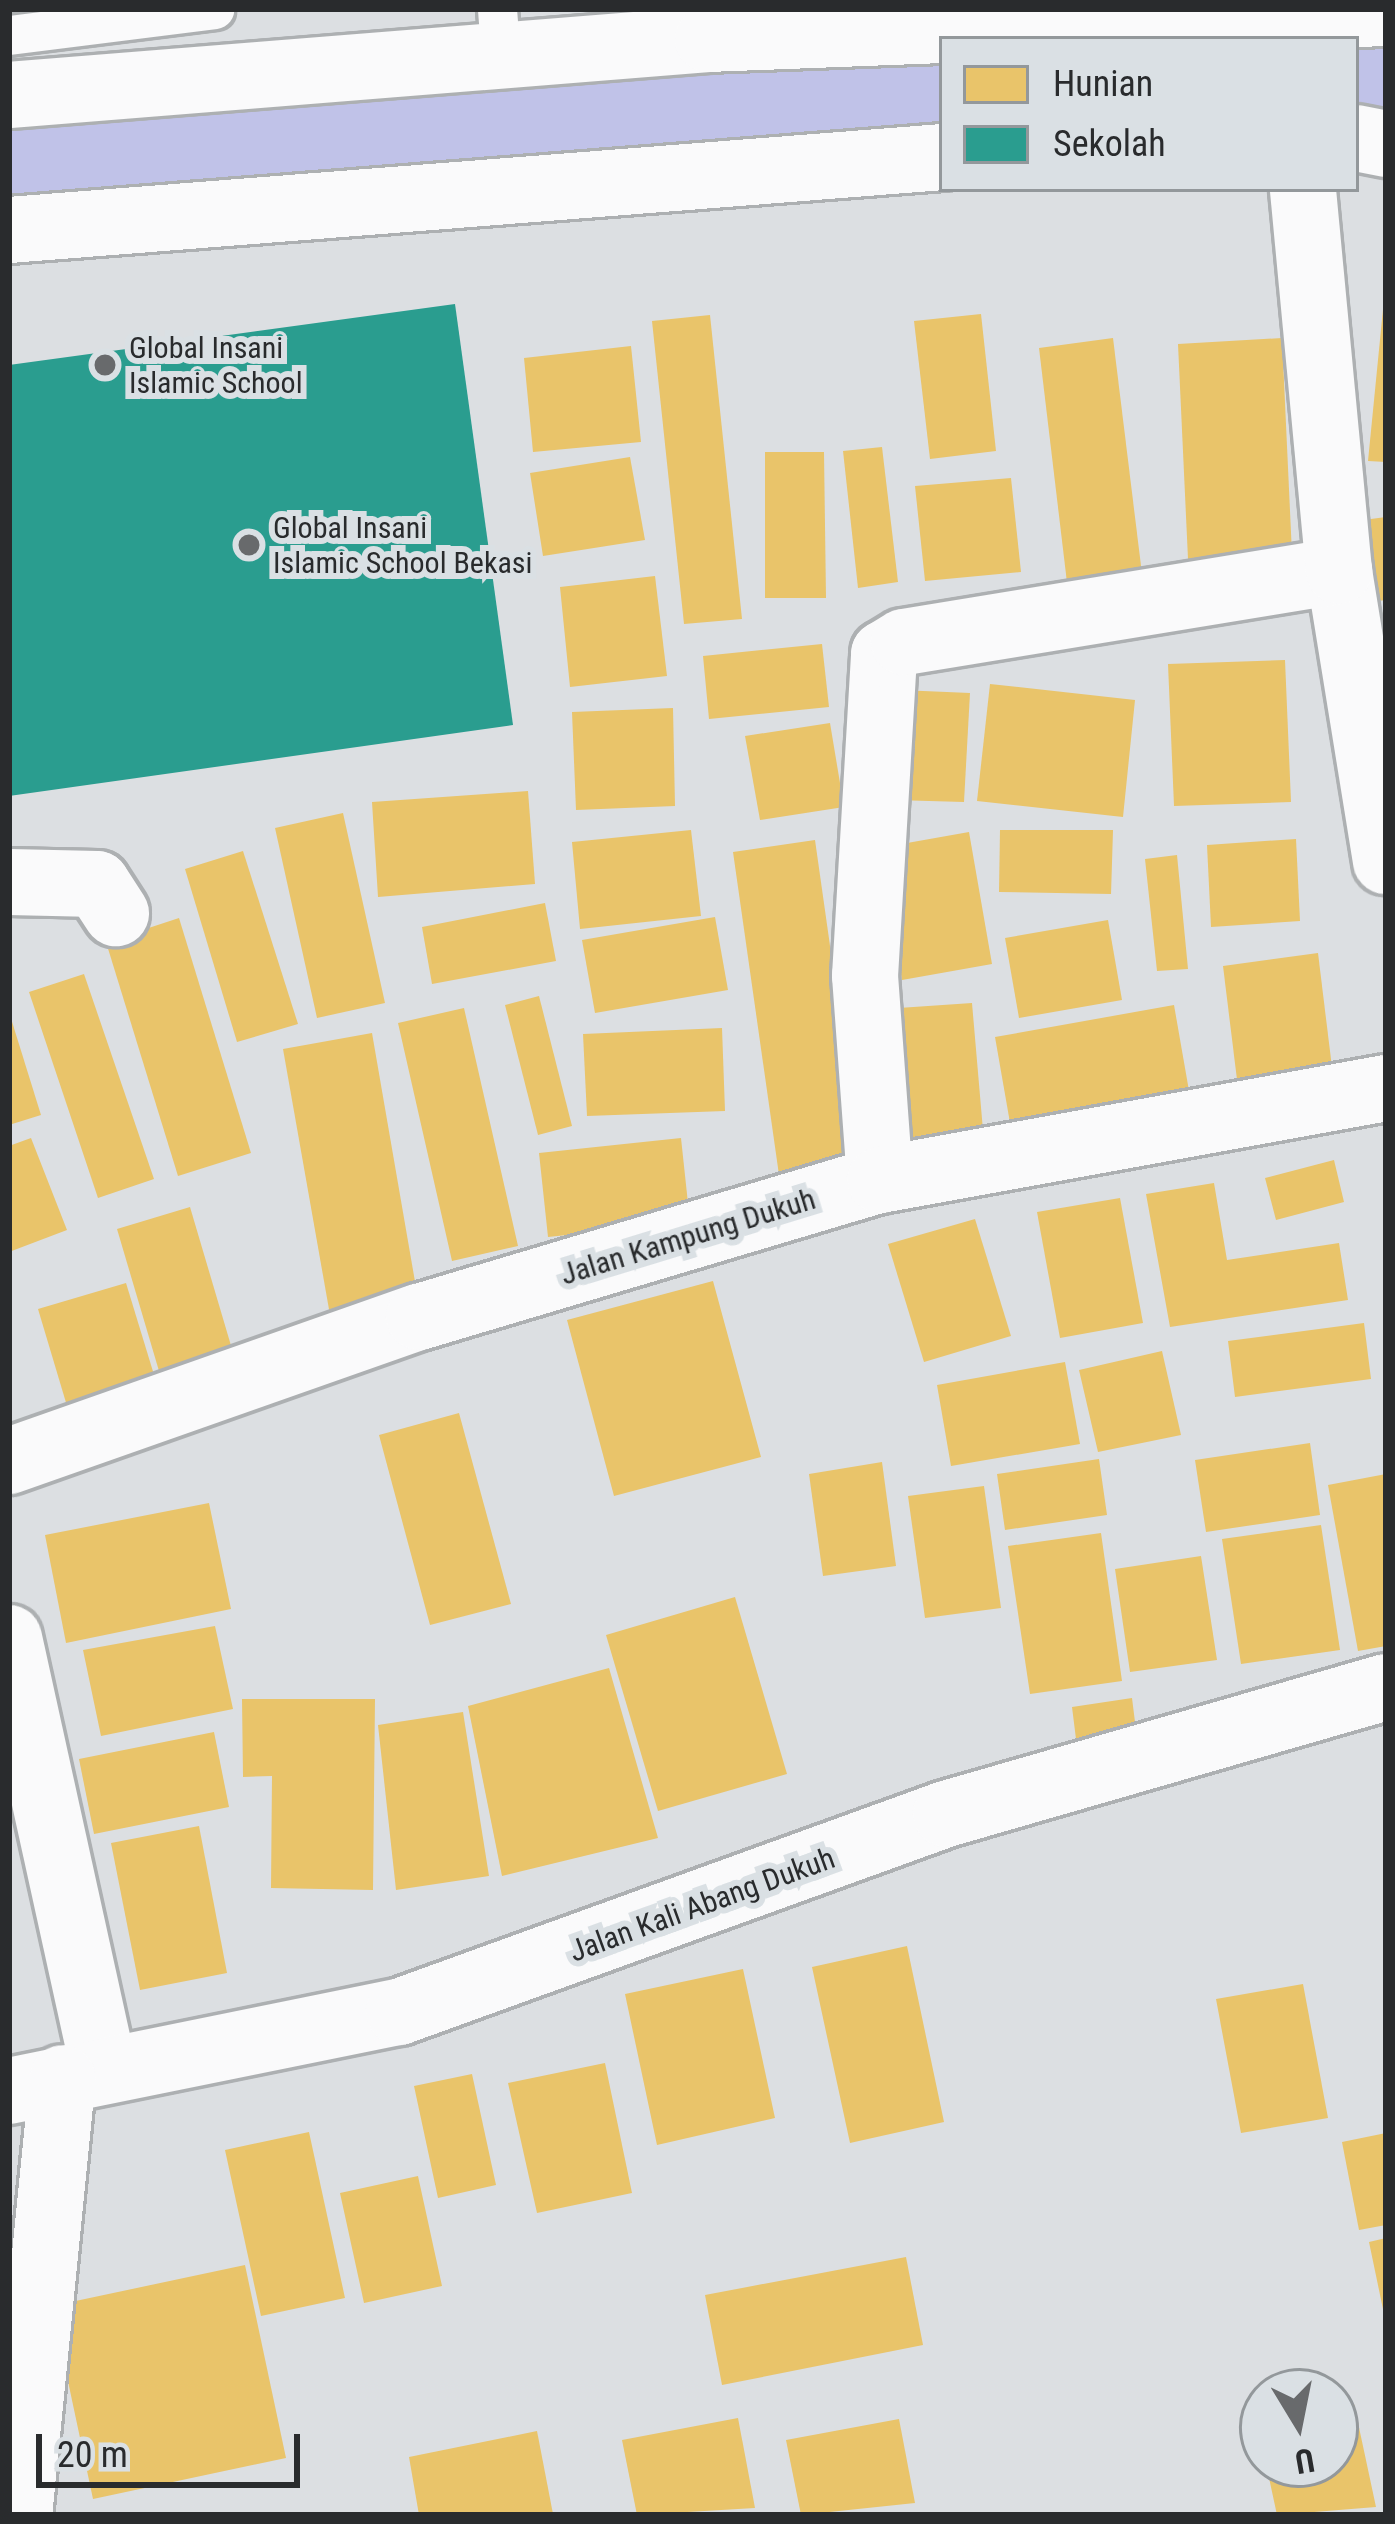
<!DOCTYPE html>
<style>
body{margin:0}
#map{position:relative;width:1395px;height:2524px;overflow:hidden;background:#dcdfe2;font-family:"Roboto Condensed",sans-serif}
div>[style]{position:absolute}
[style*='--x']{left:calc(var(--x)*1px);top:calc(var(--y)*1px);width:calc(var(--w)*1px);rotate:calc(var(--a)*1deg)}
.green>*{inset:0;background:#c0c2e8}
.homes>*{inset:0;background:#e9c46a}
.schools>*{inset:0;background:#2a9d8f}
.roads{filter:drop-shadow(3px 0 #adb0b2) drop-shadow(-3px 0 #adb0b2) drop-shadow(0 3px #adb0b2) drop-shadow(0 -3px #adb0b2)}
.service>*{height:39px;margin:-19.5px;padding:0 19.5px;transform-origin:19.5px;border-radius:19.5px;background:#fafafb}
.minor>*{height:66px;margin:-33px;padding:0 33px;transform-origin:33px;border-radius:33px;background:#fafafb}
.dots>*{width:33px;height:33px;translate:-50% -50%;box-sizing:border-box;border:6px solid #dae0e4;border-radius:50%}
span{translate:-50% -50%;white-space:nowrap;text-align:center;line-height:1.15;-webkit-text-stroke:12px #dae0e4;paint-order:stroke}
.poi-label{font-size:30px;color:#292b2d}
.left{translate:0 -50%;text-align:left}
.street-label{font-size:30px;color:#292b2d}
.frame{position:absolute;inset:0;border:12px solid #292b2d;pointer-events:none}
.legend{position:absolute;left:939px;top:36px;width:420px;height:156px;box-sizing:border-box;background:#dae0e4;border:3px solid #93989b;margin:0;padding:15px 21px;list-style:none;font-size:36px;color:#292b2d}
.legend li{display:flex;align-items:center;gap:24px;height:60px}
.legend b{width:60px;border:3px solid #93989b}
.north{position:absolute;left:1239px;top:2368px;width:120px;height:120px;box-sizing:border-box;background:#dae0e4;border:3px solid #93989b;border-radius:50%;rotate:170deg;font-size:33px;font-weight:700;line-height:48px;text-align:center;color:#292b2d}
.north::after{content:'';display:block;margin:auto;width:42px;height:54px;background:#686a6c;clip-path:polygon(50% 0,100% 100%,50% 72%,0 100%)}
.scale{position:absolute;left:36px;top:2434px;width:264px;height:54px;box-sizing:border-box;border:6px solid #292b2d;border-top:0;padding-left:15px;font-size:36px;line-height:42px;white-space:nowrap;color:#292b2d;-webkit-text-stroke:9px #dae0e4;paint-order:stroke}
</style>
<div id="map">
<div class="green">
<i style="clip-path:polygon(1183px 9px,1386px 13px,1386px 143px,1356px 138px,1356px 39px,942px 39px,942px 157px,9px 230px,9px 94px,708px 39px,1182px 21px)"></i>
</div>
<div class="homes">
<i style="clip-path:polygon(1386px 279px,1386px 462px,1368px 461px)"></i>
<i style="clip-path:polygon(981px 314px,996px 451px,930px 459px,914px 321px)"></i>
<i style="clip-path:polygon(710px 315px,742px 619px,684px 624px,652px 321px)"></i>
<i style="clip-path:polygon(1113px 338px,1143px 582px,1068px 591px,1039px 348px)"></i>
<i style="clip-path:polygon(1282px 338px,1292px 554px,1188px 559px,1178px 344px)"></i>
<i style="clip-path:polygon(631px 346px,641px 442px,533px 452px,524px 358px)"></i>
<i style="clip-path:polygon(882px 447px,898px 582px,858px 588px,843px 451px)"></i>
<i style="clip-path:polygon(765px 452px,824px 452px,826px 598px,765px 598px)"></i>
<i style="clip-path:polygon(630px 457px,645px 540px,543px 556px,530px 473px)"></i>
<i style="clip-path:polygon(1011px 478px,1021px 572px,925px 581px,915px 486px)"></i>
<i style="clip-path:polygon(1386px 517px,1386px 600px,1352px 604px,1341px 523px)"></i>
<i style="clip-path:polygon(655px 576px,667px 676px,570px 687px,560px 587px)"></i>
<i style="clip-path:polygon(822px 644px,829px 707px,709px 719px,703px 656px)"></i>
<i style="clip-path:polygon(1285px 660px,1291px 802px,1174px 806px,1168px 664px)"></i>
<i style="clip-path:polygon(990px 684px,1135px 700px,1123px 817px,977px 801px)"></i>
<i style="clip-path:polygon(900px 690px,970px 693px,964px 802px,894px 800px)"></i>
<i style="clip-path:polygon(673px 708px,675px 806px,576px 810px,572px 712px)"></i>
<i style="clip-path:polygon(830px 723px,844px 807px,760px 820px,745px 736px)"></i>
<i style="clip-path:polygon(528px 791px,535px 884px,378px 897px,372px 802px)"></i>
<i style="clip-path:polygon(343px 813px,385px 1003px,317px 1018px,275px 828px)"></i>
<i style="clip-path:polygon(691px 830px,701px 916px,580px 929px,572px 842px)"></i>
<i style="clip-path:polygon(1000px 830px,1113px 830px,1111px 894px,999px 892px)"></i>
<i style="clip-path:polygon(969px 832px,992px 964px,902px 980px,879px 848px)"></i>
<i style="clip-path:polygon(1296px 839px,1300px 921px,1211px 927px,1207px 845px)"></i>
<i style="clip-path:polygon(815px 840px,862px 1171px,780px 1182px,733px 852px)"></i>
<i style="clip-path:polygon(243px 851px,298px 1024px,237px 1042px,185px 869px)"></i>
<i style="clip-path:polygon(1177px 855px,1188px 969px,1157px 971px,1145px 859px)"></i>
<i style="clip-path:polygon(545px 903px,556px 961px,432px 984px,422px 927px)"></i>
<i style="clip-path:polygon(715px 917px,728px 990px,595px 1013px,582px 940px)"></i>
<i style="clip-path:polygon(179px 918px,251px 1153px,178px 1176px,106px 942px)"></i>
<i style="clip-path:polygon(1108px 920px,1122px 1000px,1019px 1018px,1005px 938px)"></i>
<i style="clip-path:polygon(1318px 953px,1335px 1092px,1240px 1104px,1223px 966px)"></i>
<i style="clip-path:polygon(84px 974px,154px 1179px,98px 1198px,29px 992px)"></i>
<i style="clip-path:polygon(539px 996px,572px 1126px,538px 1135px,505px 1005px)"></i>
<i style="clip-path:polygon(972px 1003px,984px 1142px,895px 1149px,884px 1009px)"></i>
<i style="clip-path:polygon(1174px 1005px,1192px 1108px,1013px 1140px,995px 1037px)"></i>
<i style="clip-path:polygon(464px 1008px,518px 1246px,452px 1261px,398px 1023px)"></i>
<i style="clip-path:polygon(9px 1012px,41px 1115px,9px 1125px)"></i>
<i style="clip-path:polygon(722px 1028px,725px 1111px,587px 1116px,583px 1034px)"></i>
<i style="clip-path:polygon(372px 1033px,418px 1299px,330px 1315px,283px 1049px)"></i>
<i style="clip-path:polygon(31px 1138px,67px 1230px,9px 1252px,9px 1146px)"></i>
<i style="clip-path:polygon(681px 1138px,690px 1222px,548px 1237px,539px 1153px)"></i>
<i style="clip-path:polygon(1334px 1160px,1344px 1202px,1276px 1220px,1265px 1178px)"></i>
<i style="clip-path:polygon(1214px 1183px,1227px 1260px,1339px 1243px,1348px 1300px,1170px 1327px,1146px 1194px)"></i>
<i style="clip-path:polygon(1120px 1198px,1143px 1323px,1060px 1338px,1037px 1212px)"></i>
<i style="clip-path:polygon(190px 1207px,240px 1376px,167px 1398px,117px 1229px)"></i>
<i style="clip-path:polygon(975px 1219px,1011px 1336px,924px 1362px,888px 1244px)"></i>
<i style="clip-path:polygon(713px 1281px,761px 1457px,614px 1496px,567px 1320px)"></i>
<i style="clip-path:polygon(126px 1283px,162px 1401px,73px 1426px,38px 1309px)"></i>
<i style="clip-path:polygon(1364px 1323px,1371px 1379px,1235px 1397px,1228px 1341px)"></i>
<i style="clip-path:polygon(1162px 1351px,1181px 1435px,1098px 1452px,1079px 1370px)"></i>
<i style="clip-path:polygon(1065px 1362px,1080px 1444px,951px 1466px,937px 1385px)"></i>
<i style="clip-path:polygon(459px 1413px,511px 1604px,430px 1625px,379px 1435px)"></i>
<i style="clip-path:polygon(1310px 1443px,1320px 1515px,1206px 1532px,1195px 1460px)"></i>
<i style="clip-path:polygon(1099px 1459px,1107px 1515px,1005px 1530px,997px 1474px)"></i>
<i style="clip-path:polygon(882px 1462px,896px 1566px,823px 1576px,809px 1474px)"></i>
<i style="clip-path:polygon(1386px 1474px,1386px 1646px,1358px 1651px,1328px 1485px)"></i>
<i style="clip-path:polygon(984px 1486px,1001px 1608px,925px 1618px,908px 1496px)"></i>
<i style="clip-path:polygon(209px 1503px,231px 1609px,66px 1643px,45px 1535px)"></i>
<i style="clip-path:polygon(1321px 1525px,1340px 1650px,1241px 1664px,1222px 1539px)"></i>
<i style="clip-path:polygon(1101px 1533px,1122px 1681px,1030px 1694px,1008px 1546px)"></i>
<i style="clip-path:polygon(1201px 1556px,1217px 1660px,1130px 1672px,1115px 1569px)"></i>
<i style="clip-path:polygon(735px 1597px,787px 1774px,658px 1811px,606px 1635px)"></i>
<i style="clip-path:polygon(215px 1626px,233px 1709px,101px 1736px,83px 1650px)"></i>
<i style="clip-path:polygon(609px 1668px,658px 1838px,502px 1876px,468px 1706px)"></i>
<i style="clip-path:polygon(1132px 1698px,1136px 1730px,1076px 1739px,1072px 1707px)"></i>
<i style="clip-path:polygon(242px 1699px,375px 1699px,373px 1890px,271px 1888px,272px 1776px,243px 1777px)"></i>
<i style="clip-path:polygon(463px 1712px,489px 1876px,396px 1890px,378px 1725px)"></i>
<i style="clip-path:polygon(214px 1732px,229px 1807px,94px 1834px,79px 1759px)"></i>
<i style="clip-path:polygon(199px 1826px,227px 1973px,140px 1990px,111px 1843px)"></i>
<i style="clip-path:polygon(907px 1946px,944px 2122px,850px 2143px,812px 1967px)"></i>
<i style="clip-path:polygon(743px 1969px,775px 2118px,657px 2145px,625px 1994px)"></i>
<i style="clip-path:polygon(1303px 1984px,1328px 2118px,1241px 2133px,1216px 1999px)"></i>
<i style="clip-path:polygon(605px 2063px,632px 2193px,537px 2213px,508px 2083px)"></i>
<i style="clip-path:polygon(472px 2074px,496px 2185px,438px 2198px,414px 2086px)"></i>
<i style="clip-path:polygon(309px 2132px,345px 2298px,261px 2316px,225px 2150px)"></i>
<i style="clip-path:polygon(1386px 2133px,1386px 2225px,1359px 2230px,1342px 2142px)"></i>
<i style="clip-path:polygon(418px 2176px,442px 2286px,364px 2303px,340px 2193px)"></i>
<i style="clip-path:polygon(1386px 2238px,1386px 2314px,1384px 2314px,1369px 2242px)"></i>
<i style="clip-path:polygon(906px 2257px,923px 2345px,722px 2385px,705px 2295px)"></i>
<i style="clip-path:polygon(245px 2265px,286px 2458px,93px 2499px,52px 2306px)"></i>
<i style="clip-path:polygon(1354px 2404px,1376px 2507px,1277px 2515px,1266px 2464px,1335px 2464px,1335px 2408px)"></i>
<i style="clip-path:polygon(738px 2418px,755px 2508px,637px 2515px,622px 2440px)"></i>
<i style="clip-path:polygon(899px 2419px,915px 2503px,801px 2515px,786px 2440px)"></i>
<i style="clip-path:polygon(537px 2431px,553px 2514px,419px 2515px,409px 2457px)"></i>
</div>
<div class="schools">
<i style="clip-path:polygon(455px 304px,513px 725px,9px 796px,9px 365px)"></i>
</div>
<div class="roads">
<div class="service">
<i style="--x:497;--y:9;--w:52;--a:85.6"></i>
<i style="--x:9;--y:35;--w:207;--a:-7.2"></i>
</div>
<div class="minor">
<i style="--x:9;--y:95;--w:701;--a:-4.58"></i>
<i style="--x:708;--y:39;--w:678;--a:-2.2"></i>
<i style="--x:1356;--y:138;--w:31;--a:11"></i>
<i style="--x:9;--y:230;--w:936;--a:-4.47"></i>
<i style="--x:1339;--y:571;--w:294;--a:80.8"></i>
<i style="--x:9;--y:882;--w:88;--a:1.3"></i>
<i style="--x:97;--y:884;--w:35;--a:57"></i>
<i style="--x:880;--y:1180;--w:205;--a:-94.2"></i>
<i style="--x:865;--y:976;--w:323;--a:-86.6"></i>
<i style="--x:884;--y:654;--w:23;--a:-31"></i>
<i style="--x:904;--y:642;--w:441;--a:-9.3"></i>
<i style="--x:1339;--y:571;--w:384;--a:-95.4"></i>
<i style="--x:9;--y:1461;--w:435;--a:-19.4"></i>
<i style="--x:419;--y:1317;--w:481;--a:-16.6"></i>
<i style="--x:880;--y:1180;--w:514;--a:-10.3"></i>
<i style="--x:9;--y:1638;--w:442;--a:77.6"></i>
<i style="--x:9;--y:2091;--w:398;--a:-11.5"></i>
<i style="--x:399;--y:2012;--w:582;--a:-19.9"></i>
<i style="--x:946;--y:1814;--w:458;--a:-16.1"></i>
<i style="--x:19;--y:2515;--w:439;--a:-84.3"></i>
</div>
</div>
<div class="dots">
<i style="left:105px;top:365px;background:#686a6c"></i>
<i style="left:249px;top:545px;background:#686a6c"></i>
</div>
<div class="poi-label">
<span class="left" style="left:129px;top:365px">Global Insani<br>Islamic School</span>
<span class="left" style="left:273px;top:545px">Global Insani<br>Islamic School Bekasi</span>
</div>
<div class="street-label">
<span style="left:688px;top:1237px;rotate:-17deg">Jalan Kampung Dukuh</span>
<span style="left:702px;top:1905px;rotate:-20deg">Jalan Kali Abang Dukuh</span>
</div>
<div class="frame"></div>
<ul class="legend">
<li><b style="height:33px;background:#e9c46a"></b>Hunian</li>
<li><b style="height:33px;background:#2a9d8f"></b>Sekolah</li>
</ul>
<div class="north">U</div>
<div class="scale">20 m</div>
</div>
